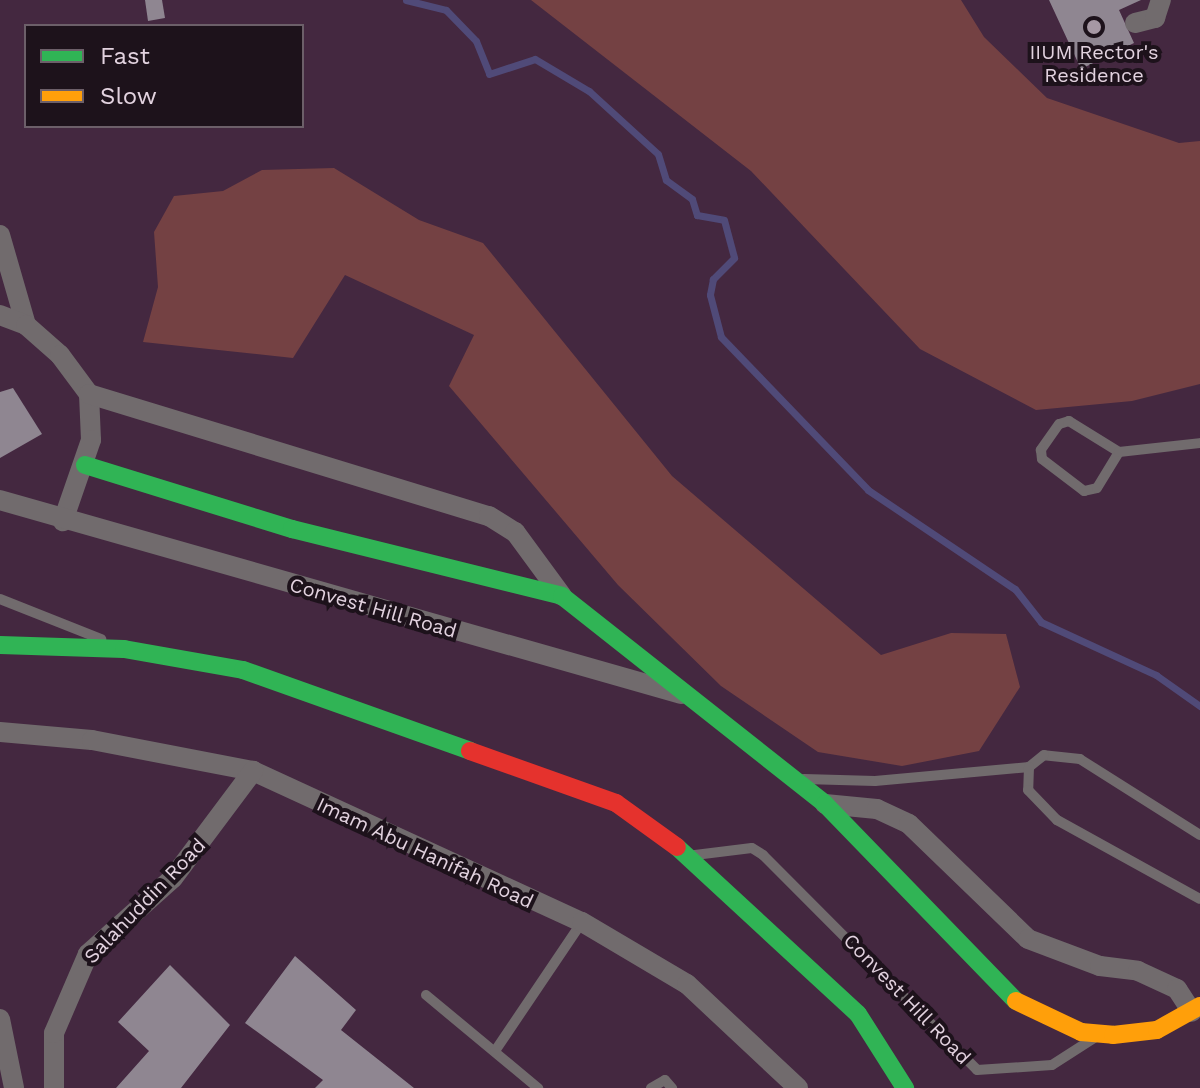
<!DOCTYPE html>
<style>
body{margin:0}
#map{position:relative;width:1200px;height:1088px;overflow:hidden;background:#372b36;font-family:"Work Sans",sans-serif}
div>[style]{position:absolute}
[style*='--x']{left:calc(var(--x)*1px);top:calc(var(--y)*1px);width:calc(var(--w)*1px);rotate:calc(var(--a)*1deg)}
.built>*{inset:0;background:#442840}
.forest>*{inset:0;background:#744143}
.stream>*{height:7px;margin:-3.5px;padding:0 3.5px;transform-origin:3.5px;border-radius:3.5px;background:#504a78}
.building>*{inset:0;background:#8f8691}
.lane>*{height:10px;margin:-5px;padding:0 5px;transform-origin:5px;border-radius:5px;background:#716b6d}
.street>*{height:20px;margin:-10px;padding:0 10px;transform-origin:10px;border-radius:10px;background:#716b6d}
.fast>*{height:18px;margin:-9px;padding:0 9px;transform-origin:9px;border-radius:9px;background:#30b455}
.slow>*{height:18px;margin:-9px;padding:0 9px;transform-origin:9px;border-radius:9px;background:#ff9f0a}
.jam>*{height:18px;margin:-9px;padding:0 9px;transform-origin:9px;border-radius:9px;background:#e5322d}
.dots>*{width:22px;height:22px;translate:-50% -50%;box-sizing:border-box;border:4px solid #1d121b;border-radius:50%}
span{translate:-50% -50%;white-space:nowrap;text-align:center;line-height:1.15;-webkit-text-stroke:8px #1d121b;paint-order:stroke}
.poi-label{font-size:20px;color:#e2d2df}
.street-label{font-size:20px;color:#e2d2df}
.legend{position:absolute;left:24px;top:24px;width:280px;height:104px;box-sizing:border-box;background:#1d121b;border:2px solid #6c5f69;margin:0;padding:10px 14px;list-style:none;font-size:24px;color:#e2d2df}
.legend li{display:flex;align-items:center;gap:16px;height:40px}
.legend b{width:40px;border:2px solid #6c5f69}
</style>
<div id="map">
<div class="built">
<i style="clip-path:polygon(evenodd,0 0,1200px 0,1200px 1088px,0 1088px,0 0,26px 26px,302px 26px,302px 126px,26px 126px,26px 26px)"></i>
</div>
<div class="forest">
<i style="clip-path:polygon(531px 0,961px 0,984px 37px,1047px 98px,1179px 143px,1200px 141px,1200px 384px,1132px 401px,1036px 410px,920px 349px,751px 171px)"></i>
<i style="clip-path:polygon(334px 168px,419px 220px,483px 243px,672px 476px,881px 655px,951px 633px,1006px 634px,1020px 687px,979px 751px,902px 766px,818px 752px,721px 686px,618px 585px,449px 386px,474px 335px,345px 275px,293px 358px,143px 342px,158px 287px,154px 232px,174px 196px,223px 191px,262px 170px)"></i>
</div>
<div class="stream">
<i style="--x:406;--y:0;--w:41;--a:14"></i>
<i style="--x:446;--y:10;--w:43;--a:45.9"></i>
<i style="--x:476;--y:41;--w:35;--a:68"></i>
<i style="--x:489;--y:74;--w:48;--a:-18.1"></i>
<i style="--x:535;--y:59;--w:63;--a:30.7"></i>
<i style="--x:589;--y:91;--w:93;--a:42.4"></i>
<i style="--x:658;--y:154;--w:27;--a:73"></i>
<i style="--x:666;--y:180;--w:32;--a:36"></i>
<i style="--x:692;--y:199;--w:17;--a:73"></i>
<i style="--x:697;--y:215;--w:27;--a:10"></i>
<i style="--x:724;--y:220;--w:39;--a:75"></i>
<i style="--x:734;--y:258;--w:30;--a:135"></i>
<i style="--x:713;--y:279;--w:16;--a:101"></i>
<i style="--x:710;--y:295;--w:43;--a:75.3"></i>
<i style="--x:721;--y:337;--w:212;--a:46.1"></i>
<i style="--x:868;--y:490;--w:177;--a:34"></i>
<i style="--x:1015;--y:589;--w:42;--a:51.8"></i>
<i style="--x:1041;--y:622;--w:127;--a:24.7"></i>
<i style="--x:1156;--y:675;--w:54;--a:35.2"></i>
</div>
<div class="building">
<i style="clip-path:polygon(145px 0,162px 0,165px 18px,148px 21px)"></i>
<i style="clip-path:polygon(1049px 0,1141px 0,1119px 10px,1134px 43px,1081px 69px)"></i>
<i style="clip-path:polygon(13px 388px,42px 434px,0 458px,0 392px)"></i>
<i style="clip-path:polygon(295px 956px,356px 1010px,341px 1030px,414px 1088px,315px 1088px,323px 1080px,245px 1023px)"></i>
<i style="clip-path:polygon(170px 965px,230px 1025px,181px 1088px,116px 1088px,149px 1051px,118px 1022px)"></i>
</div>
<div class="lane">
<i style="--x:1119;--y:452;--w:59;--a:-148.2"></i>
<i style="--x:1069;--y:421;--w:10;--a:163"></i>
<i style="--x:1059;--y:424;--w:32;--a:125"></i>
<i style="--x:1041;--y:450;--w:9;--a:84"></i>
<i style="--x:1042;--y:459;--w:53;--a:37.3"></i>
<i style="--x:1084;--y:491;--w:13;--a:-13"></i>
<i style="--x:1097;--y:488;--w:42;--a:-58.6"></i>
<i style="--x:1119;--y:452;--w:81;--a:-6.3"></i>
<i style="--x:0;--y:599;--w:109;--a:21.6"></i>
<i style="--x:804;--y:779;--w:71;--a:1.6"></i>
<i style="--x:875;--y:781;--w:155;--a:-5.2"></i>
<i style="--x:1200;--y:835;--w:142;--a:-147.7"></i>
<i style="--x:1080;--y:759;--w:36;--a:-174"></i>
<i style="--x:1044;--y:755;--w:19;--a:141"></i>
<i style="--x:1029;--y:767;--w:23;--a:92"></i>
<i style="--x:1028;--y:790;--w:42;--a:46"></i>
<i style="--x:1057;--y:820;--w:163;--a:28.9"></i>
<i style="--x:695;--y:855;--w:57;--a:-7"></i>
<i style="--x:752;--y:848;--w:13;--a:32"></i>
<i style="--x:763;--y:855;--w:303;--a:45.1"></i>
<i style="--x:977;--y:1070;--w:75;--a:-3.8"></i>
<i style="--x:1052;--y:1065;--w:50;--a:-32.7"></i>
<i style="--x:426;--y:995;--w:146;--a:39.7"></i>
<i style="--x:495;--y:1051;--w:156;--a:-56"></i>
<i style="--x:651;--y:1088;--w:16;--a:-30"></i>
<i style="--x:665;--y:1080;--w:11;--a:49"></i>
</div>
<div class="street">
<i style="--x:1135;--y:23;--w:21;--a:-14"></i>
<i style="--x:1155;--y:18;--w:19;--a:-72"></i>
<i style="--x:0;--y:235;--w:94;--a:73.9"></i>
<i style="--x:0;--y:315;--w:28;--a:21"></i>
<i style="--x:26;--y:325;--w:45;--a:41.4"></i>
<i style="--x:60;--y:355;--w:49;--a:53.4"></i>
<i style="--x:89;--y:394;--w:46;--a:87.5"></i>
<i style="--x:91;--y:440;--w:86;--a:109.1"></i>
<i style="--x:89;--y:394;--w:418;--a:17"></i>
<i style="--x:489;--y:516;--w:31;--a:32"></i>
<i style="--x:515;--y:532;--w:79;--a:53.7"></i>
<i style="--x:0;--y:500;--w:708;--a:15.9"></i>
<i style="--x:0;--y:732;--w:92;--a:5"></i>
<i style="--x:92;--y:740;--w:164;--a:10.9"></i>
<i style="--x:253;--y:771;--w:362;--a:24.7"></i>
<i style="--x:582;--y:922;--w:122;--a:30.6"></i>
<i style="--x:687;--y:984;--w:152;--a:43.1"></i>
<i style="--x:825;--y:804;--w:52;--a:5.5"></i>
<i style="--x:877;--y:809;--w:35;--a:25"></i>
<i style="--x:909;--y:824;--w:165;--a:44"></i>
<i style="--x:1028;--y:939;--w:77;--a:20.6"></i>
<i style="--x:1100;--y:966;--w:38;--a:7"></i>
<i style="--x:1138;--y:971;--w:43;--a:24.8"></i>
<i style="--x:1177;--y:989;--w:27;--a:57"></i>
<i style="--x:0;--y:1019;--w:70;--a:78.5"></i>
<i style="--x:54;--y:1088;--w:55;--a:-90"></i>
<i style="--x:54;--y:1033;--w:86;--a:-66.7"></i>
<i style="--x:88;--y:954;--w:114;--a:-41.8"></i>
<i style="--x:173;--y:878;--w:134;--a:-53.2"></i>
</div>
<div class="fast">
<i style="--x:85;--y:465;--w:217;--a:17.2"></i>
<i style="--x:292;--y:529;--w:278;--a:13.9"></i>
<i style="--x:562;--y:596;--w:335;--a:38.3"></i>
<i style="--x:825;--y:804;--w:274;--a:45.9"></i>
<i style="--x:0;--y:645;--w:124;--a:1.8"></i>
<i style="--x:124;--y:649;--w:121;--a:10"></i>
<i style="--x:243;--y:670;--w:241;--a:19.6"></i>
<i style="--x:677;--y:847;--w:246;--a:42.7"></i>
<i style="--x:858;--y:1014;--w:88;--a:57.6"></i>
</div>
<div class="slow">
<i style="--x:1016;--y:1001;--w:72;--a:25.5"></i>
<i style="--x:1081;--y:1032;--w:32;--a:5"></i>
<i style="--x:1113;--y:1035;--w:44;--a:-6.5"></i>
<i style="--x:1157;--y:1030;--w:49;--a:-29.2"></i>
</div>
<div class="jam">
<i style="--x:470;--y:751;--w:155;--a:19.6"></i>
<i style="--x:616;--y:803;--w:75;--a:35.8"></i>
</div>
<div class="dots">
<i style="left:1094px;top:27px;background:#a698a4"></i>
</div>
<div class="poi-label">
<span style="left:1094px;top:64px">IIUM Rector's<br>Residence</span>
</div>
<div class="street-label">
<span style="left:373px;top:608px;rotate:16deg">Convest Hill Road</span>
<span style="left:425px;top:853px;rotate:25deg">Imam Abu Hanifah Road</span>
<span style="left:145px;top:901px;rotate:-46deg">Salahuddin Road</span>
<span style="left:907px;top:999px;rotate:46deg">Convest Hill Road</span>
</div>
<ul class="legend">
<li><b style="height:10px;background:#30b455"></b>Fast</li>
<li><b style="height:10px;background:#ff9f0a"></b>Slow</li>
</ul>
</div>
